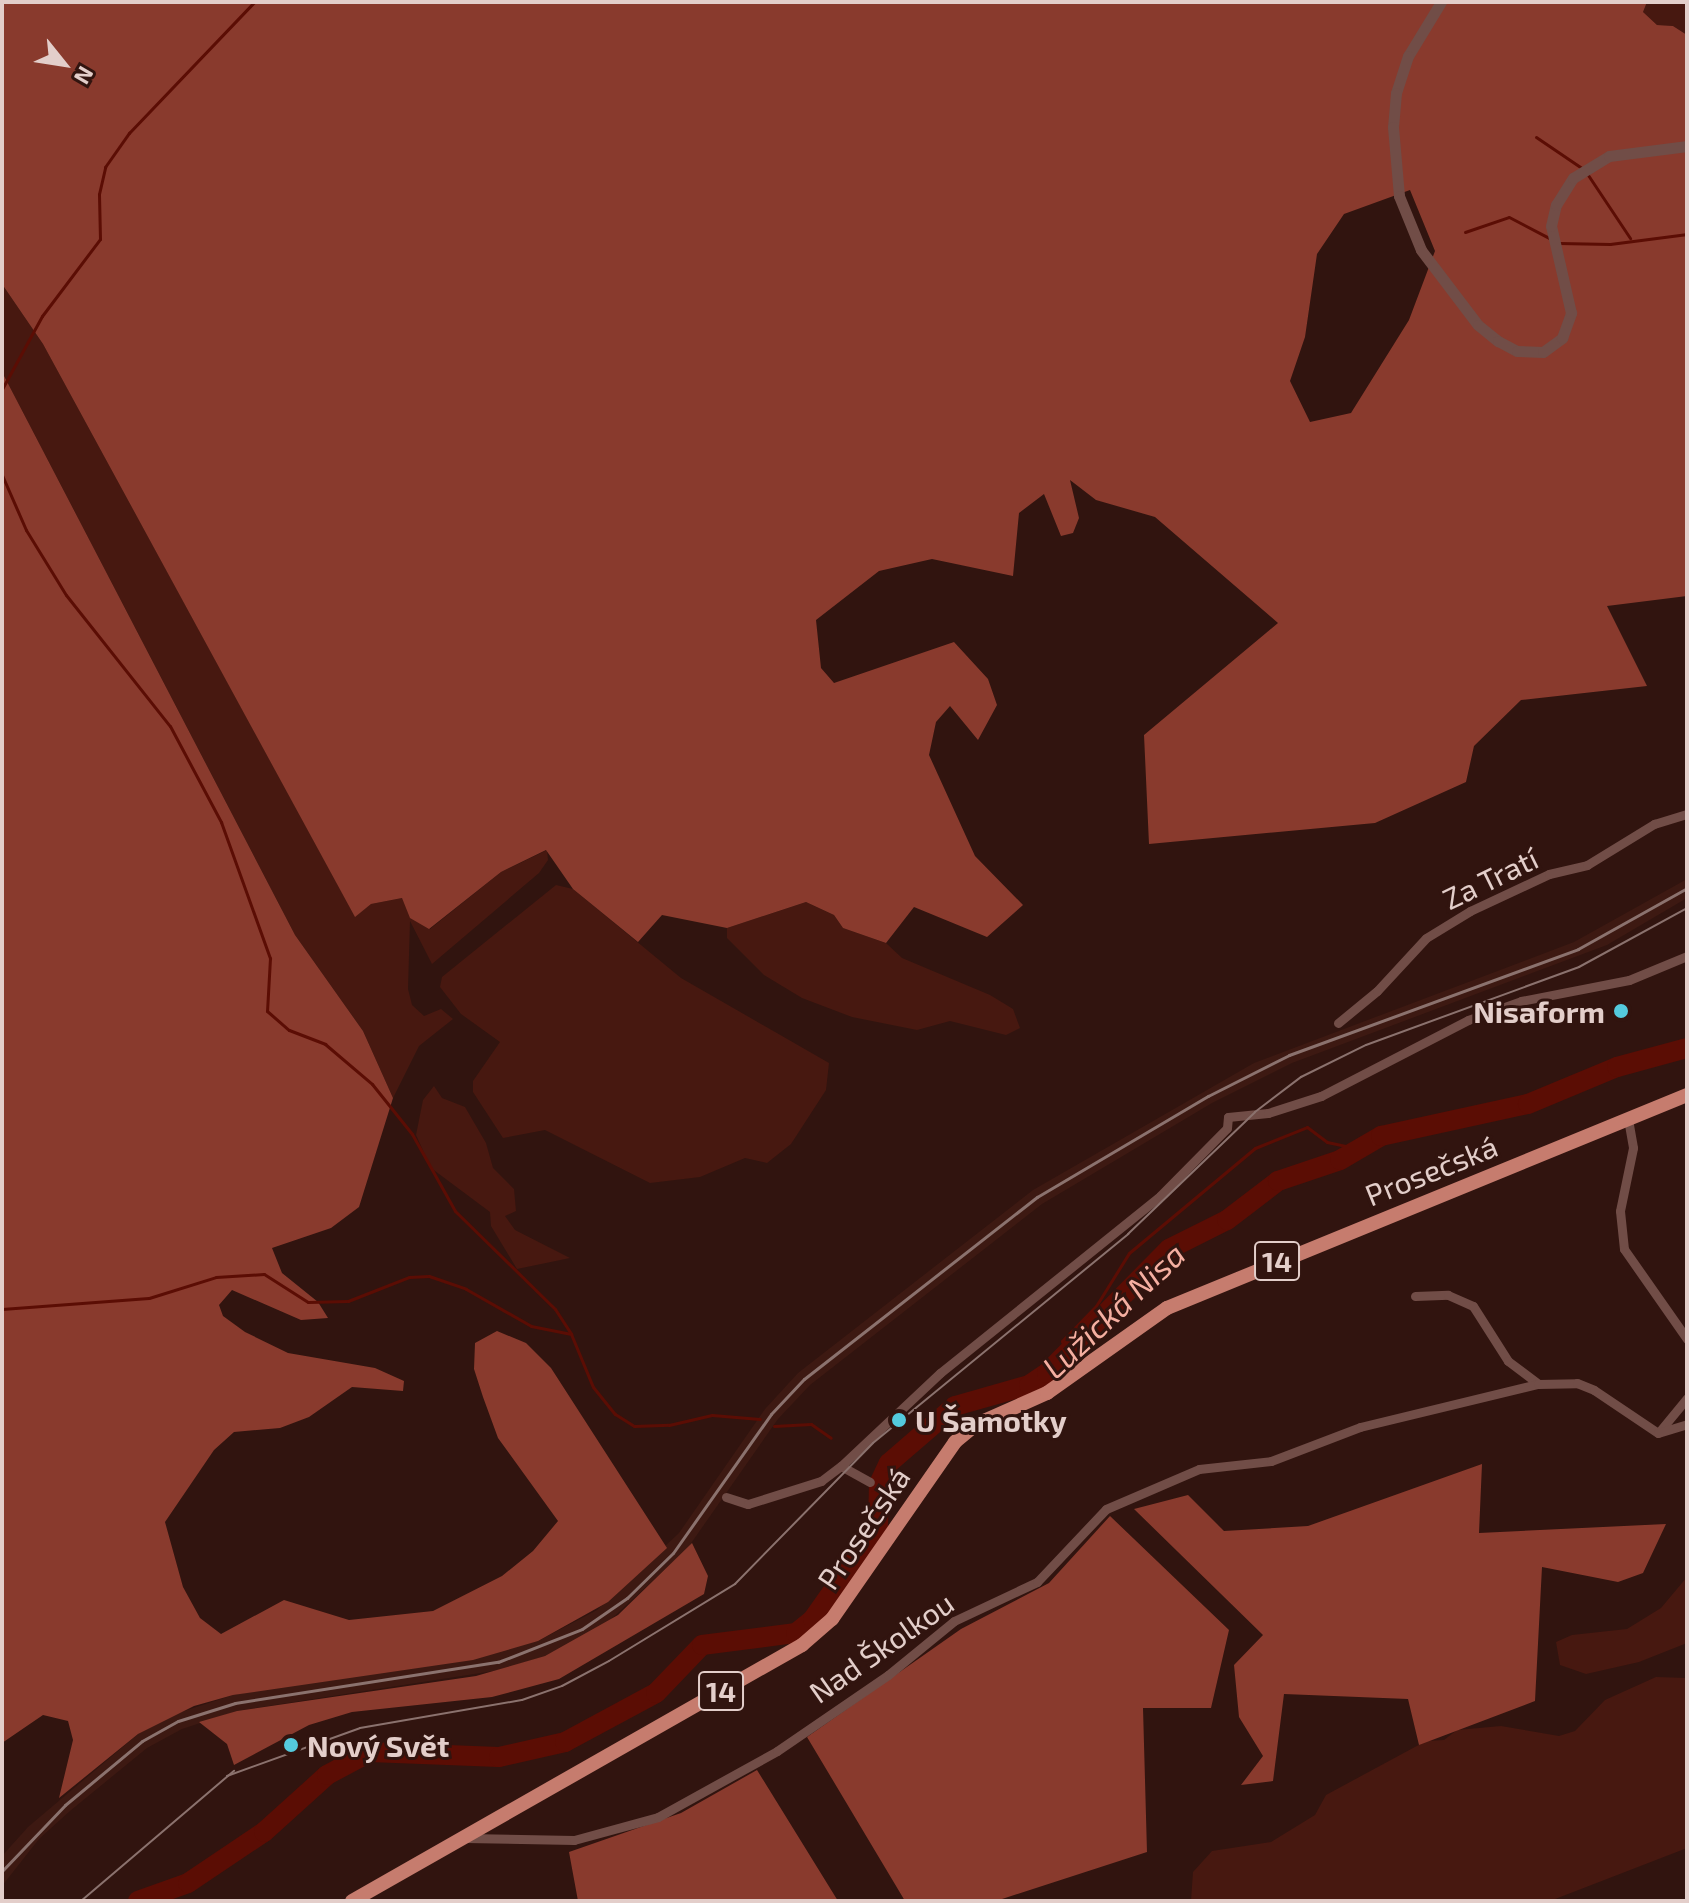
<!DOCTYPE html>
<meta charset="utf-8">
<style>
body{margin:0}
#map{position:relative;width:1689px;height:1903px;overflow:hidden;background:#31140f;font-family:"Exo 2",sans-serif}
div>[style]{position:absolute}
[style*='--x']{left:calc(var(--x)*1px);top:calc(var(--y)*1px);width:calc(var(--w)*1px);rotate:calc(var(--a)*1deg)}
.built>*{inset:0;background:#3d1912}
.green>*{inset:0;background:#471810}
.forest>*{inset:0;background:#893a2d}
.stream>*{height:3px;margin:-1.5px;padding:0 1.5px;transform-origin:1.5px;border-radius:1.5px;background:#5b0d04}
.river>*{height:20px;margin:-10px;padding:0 10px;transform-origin:10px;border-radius:10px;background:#5b0d04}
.minor>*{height:9px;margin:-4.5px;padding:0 4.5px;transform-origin:4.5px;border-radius:4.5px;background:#714d47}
.tertiary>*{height:11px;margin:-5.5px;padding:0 5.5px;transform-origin:5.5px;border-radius:5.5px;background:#714d47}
.primary>*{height:14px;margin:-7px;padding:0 7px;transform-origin:7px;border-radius:7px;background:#c67c6e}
.tram>*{height:2px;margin:-1px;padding:0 1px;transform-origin:1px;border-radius:1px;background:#8b726e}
.rail>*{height:3px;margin:-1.5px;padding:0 1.5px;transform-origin:1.5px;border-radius:1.5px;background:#8b726e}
.dots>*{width:22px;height:22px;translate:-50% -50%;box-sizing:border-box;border:4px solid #31140f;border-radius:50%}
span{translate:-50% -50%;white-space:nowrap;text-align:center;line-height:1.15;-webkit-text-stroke:6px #31140f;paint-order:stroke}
.shield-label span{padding:2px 6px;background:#31140f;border:2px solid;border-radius:6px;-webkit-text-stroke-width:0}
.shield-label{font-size:28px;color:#e3ceca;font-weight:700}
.street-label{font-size:30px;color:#e3ceca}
.poi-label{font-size:30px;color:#e3ceca;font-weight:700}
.right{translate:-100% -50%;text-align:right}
.left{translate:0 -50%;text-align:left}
.water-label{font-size:32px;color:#f5afa1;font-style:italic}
.frame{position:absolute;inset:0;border:4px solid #e3ceca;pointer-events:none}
.north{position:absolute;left:24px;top:24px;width:80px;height:80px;-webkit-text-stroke:6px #31140f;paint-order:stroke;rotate:120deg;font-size:22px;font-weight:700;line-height:32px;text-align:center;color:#e3ceca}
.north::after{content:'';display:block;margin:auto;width:28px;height:36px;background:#e3ceca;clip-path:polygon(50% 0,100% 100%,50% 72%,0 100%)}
</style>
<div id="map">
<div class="built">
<i style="clip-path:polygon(1687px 879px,1687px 898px,1607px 945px,1292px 1063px,1212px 1103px,1042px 1204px,810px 1385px,778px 1419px,687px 1549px,606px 1624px,545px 1656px,500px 1670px,237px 1711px,182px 1729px,147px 1748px,70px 1811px,39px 1839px,2px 1886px,2px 1856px,28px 1827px,138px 1734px,175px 1714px,233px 1695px,538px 1641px,597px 1610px,679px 1533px,765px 1409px,798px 1373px,1033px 1190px,1254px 1063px,1574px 942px)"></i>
</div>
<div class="green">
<i style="clip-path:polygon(1647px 2px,1687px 2px,1687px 35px,1673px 26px,1657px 25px,1643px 12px)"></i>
<i style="clip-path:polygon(2px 284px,43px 344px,355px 916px,371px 904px,402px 898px,430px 929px,501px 872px,547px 850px,548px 860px,539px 873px,432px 964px,410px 921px,408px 989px,412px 1005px,424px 1016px,441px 1009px,453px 1019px,419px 1046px,393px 1098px,363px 1031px,295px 935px,2px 372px)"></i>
<i style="clip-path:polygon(556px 885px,573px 889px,681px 978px,829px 1063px,826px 1090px,791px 1144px,767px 1163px,745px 1158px,700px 1177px,650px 1183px,545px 1130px,503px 1138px,473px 1092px,473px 1081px,500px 1042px,461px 1014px,440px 987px,442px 977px)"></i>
<i style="clip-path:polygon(806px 902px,834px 915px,843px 928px,886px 943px,902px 958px,990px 995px,1013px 1009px,1020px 1028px,1006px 1035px,950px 1021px,917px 1030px,852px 1017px,802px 998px,764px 975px,727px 938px,727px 928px)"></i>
<i style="clip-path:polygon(434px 1086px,442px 1098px,465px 1107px,486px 1143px,493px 1168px,514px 1189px,516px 1211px,505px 1216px,515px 1230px,570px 1258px,517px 1269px,491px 1226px,490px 1212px,431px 1168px,416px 1135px,423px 1100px)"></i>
<i style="clip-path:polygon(1687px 1577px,1687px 1643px,1639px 1662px,1586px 1674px,1560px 1665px,1556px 1642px,1572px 1635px,1627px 1629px,1661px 1608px)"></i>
<i style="clip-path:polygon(1656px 1677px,1687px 1678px,1687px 1848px,1550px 1901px,1191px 1901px,1193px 1872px,1212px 1851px,1271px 1842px,1315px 1815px,1326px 1795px,1426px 1741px,1444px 1740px,1457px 1730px,1501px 1726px,1559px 1736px,1575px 1731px,1605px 1700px)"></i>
</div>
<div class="forest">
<i style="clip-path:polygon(evenodd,2px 2px,1647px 2px,1643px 12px,1657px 25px,1673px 26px,1687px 35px,1687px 596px,1607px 606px,1647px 686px,1521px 700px,1474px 746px,1466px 782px,1375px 823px,1149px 844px,1144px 735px,1278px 623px,1155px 517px,1096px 500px,1070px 480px,1079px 518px,1073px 533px,1061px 536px,1044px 494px,1019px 513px,1013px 576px,932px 559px,879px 571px,816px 620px,821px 668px,834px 683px,954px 642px,988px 679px,997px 705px,978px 740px,950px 706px,936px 722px,929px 755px,975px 856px,1023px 905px,987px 937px,914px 907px,886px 943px,843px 928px,834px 915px,806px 902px,727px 928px,662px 915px,638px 942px,573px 889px,546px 850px,501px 872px,429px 929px,410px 918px,402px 898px,371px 904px,355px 917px,43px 344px,2px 284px,2px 2px,1410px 190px,1435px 251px,1409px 320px,1351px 413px,1310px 422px,1290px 381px,1305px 337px,1317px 254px,1344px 214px,1410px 190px)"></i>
<i style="clip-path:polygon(2px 372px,295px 935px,363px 1031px,393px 1098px,359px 1207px,331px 1228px,272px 1248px,282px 1273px,318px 1302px,328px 1318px,301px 1320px,232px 1290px,219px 1305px,223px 1316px,245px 1332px,288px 1353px,375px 1368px,404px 1381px,403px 1391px,352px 1387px,309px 1417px,280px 1428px,234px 1432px,214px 1450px,165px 1522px,183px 1587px,200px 1618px,221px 1634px,284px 1600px,349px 1620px,433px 1611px,502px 1576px,533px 1551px,558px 1521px,498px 1438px,483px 1397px,474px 1369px,475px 1343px,497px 1331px,526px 1343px,551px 1368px,667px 1548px,608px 1602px,538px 1641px,473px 1660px,233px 1695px,194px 1706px,138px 1734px,59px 1798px,73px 1740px,68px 1721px,43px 1715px,2px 1743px)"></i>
<i style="clip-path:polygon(1482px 1464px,1479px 1533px,1666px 1524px,1643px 1573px,1618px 1582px,1542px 1567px,1535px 1701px,1419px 1745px,1408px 1699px,1284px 1694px,1273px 1781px,1241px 1785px,1263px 1756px,1239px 1717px,1234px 1665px,1263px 1635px,1134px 1509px,1188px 1495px,1224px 1531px,1308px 1526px)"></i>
<i style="clip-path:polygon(1110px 1516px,1229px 1630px,1211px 1708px,1143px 1708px,1147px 1852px,996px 1901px,905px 1901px,807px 1737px,961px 1629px,1049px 1583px)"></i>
<i style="clip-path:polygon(692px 1543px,708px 1576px,704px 1594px,559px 1679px,492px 1697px,352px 1712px,309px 1725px,234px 1765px,227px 1744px,199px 1722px,237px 1711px,476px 1676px,545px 1656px,618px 1615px)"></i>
<i style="clip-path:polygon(757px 1770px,838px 1901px,578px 1901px,569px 1852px,681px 1813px)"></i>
</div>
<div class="stream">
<i style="--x:1536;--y:137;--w:57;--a:34.2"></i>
<i style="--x:1588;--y:175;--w:76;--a:56.3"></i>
<i style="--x:1465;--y:232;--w:46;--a:-18.8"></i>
<i style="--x:1509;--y:217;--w:45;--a:27.7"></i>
<i style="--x:1559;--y:243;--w:51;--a:1.1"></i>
<i style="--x:1610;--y:244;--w:78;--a:-7.4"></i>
<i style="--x:2;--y:389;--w:83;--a:-61.3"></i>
<i style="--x:42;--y:316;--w:96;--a:-53"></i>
<i style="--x:100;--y:239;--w:45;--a:-91.3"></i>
<i style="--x:99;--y:194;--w:28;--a:-77"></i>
<i style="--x:105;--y:167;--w:42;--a:-54.8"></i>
<i style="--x:129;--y:133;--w:181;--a:-46.3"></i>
<i style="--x:2;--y:475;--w:60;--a:66.4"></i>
<i style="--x:26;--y:530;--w:76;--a:58.4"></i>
<i style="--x:66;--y:595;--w:167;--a:51.6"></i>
<i style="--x:170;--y:726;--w:109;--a:62"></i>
<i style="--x:221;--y:822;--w:145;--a:70.2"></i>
<i style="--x:270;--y:958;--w:53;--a:93.2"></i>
<i style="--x:267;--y:1011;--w:29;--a:41"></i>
<i style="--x:289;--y:1030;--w:39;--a:21"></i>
<i style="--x:325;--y:1044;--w:62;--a:40.4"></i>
<i style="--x:372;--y:1084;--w:64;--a:51.3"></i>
<i style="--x:412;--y:1134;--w:88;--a:60.8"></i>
<i style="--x:455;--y:1211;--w:140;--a:44.4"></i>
<i style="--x:555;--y:1309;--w:30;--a:57"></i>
<i style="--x:2;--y:1309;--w:147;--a:-4.3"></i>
<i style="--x:149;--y:1298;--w:70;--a:-17.4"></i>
<i style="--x:216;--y:1277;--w:48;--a:-3.6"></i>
<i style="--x:264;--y:1274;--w:52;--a:32.5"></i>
<i style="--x:308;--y:1302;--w:40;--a:-1.4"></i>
<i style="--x:348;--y:1301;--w:66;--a:-21.5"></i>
<i style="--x:409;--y:1277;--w:20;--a:-3"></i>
<i style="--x:429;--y:1276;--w:39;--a:19"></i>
<i style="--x:466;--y:1289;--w:75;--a:29.6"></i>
<i style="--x:531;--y:1326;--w:41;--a:11.3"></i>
<i style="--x:571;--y:1334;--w:57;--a:67.5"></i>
<i style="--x:593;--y:1387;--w:35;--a:51"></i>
<i style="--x:615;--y:1414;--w:22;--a:32"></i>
<i style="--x:634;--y:1426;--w:35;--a:-2"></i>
<i style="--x:669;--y:1425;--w:44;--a:-13.1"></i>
<i style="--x:712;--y:1415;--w:48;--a:4.8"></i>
<i style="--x:1067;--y:1353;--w:13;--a:-113"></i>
<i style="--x:1062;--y:1341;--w:49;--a:-45.8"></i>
<i style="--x:1096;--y:1306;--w:62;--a:-58.1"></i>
<i style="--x:1129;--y:1253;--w:164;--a:-39.8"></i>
<i style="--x:1255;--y:1148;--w:56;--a:-22"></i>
<i style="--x:1307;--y:1127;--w:25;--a:37"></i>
<i style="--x:1327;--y:1142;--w:33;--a:12"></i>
<i style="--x:774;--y:1426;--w:37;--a:-3"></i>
<i style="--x:811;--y:1424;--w:24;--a:35"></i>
</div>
<div class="river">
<i style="--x:138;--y:1901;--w:53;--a:-19.8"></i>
<i style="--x:188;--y:1883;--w:92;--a:-33.9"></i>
<i style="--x:264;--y:1832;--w:85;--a:-42.1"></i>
<i style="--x:327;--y:1775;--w:49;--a:-28.1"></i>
<i style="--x:370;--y:1752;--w:129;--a:2.2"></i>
<i style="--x:499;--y:1757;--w:68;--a:-12.8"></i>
<i style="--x:565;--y:1742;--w:103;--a:-28.3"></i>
<i style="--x:656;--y:1693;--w:66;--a:-46.2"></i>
<i style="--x:702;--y:1645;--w:95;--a:-7.3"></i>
<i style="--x:796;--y:1633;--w:22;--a:-39"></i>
<i style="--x:813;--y:1619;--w:113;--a:-54.8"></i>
<i style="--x:878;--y:1527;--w:43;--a:-88.7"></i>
<i style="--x:879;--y:1484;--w:23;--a:-65"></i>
<i style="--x:889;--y:1463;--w:87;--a:-40.8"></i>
<i style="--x:955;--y:1406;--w:77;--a:-15.8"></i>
<i style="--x:1029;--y:1385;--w:22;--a:-34"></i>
<i style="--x:1047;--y:1373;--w:174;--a:-45.5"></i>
<i style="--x:1169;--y:1249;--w:65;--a:-26.6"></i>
<i style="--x:1227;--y:1220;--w:64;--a:-37.4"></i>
<i style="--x:1278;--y:1181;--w:65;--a:-18.7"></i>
<i style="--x:1340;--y:1160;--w:48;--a:-30.3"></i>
<i style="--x:1381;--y:1136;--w:150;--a:-12.3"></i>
<i style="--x:1528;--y:1104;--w:96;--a:-22.6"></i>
<i style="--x:1617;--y:1067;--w:73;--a:-15.2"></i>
</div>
<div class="minor">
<i style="--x:1338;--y:1023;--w:50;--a:-39.4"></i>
<i style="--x:1377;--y:991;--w:72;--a:-47.2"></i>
<i style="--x:1426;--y:938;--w:52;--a:-31.5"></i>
<i style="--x:1470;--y:911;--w:87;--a:-25.1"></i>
<i style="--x:1549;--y:874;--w:39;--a:-13"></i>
<i style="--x:1587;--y:865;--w:79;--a:-31.5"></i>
<i style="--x:1654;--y:824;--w:34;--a:-17"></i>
<i style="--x:1628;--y:1119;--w:29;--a:80"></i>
<i style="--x:1633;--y:1148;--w:64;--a:101.7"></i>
<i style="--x:1620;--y:1211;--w:38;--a:84"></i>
<i style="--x:1624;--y:1249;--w:110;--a:55"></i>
<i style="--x:1415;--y:1296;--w:33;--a:-2"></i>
<i style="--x:1448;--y:1295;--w:27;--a:24"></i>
<i style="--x:1473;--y:1306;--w:65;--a:57.5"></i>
<i style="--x:1508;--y:1361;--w:38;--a:37"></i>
<i style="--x:1659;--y:1432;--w:44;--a:-50.5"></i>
<i style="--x:841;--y:1466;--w:33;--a:29"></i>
<i style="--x:726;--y:1497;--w:23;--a:18"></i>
<i style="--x:748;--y:1504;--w:77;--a:-17.5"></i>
<i style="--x:821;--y:1481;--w:25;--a:-37"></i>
<i style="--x:841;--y:1466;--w:136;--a:-43.2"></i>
<i style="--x:940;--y:1373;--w:282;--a:-38.8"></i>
<i style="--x:1160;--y:1196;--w:95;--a:-45.4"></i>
<i style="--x:1227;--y:1128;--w:11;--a:-85"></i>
<i style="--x:1228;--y:1117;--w:40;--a:-5.7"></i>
<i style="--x:1268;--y:1113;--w:56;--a:-17.8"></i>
<i style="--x:1321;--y:1096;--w:165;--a:-27.3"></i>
<i style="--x:1468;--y:1020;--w:56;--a:-19.7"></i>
<i style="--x:1521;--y:1001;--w:110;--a:-11"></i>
<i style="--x:1629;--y:980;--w:63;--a:-22.5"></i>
<i style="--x:465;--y:1838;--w:109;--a:1.1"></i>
<i style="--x:574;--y:1840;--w:87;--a:-15.3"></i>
<i style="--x:658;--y:1817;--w:136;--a:-29"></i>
<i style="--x:777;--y:1751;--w:135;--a:-34.4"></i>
<i style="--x:888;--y:1675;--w:85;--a:-39.3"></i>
<i style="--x:954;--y:1621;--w:92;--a:-25.2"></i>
<i style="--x:1037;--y:1582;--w:100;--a:-46.6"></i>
<i style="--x:1106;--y:1509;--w:101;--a:-23.3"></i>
<i style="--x:1199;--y:1469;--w:72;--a:-6.3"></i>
<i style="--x:1271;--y:1461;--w:95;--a:-20.9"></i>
<i style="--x:1360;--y:1427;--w:183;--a:-13.6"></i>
<i style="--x:1538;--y:1384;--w:39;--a:-1"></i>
<i style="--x:1577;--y:1383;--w:18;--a:22"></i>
<i style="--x:1594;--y:1390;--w:77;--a:33.9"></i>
<i style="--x:1658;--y:1433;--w:30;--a:-17"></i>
</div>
<div class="tertiary">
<i style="--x:1441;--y:2;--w:63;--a:121.4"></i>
<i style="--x:1408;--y:56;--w:39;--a:108"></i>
<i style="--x:1396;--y:93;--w:34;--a:95"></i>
<i style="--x:1393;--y:127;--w:69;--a:85"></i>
<i style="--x:1399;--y:196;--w:58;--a:67.8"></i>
<i style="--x:1421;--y:250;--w:94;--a:52.8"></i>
<i style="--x:1478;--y:325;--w:26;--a:39"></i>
<i style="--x:1498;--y:341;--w:21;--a:28"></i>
<i style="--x:1517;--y:351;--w:26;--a:2"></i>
<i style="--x:1543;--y:352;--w:24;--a:-36"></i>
<i style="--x:1562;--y:338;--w:27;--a:-70"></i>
<i style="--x:1571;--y:313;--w:89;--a:-102.9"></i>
<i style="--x:1551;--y:226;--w:22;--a:-77"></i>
<i style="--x:1556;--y:205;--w:32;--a:-58"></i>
<i style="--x:1573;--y:178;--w:42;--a:-31.4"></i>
<i style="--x:1609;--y:156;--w:79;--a:-7.3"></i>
</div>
<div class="primary">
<i style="--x:352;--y:1901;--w:518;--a:-29.64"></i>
<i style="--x:802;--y:1645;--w:40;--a:-41"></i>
<i style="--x:832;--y:1619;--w:216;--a:-55.2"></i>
<i style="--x:955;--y:1442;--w:26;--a:-40"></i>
<i style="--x:975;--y:1425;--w:79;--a:-24"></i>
<i style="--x:1047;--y:1393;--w:147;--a:-35.3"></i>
<i style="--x:1167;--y:1308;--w:562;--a:-22.27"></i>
</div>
<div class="tram">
<i style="--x:227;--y:1776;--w:141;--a:-19.8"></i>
<i style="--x:360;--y:1728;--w:164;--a:-9.8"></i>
<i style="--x:522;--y:1700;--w:42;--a:-19.3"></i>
<i style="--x:562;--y:1686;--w:53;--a:-28"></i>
<i style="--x:609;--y:1661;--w:148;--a:-31.4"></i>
<i style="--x:735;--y:1584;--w:197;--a:-45.6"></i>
<i style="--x:873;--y:1443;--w:330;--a:-39.3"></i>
<i style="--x:1128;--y:1234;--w:176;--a:-43.8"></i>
<i style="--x:1255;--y:1112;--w:58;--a:-37.3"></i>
<i style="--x:1301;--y:1077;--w:72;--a:-26.2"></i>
<i style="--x:1366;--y:1045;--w:227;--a:-20.1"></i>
<i style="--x:1579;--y:967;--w:123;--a:-28.6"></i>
<i style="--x:81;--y:1901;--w:201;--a:-40.4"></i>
</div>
<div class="rail">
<i style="--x:2;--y:1871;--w:91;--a:-46.3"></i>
<i style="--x:65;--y:1805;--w:100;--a:-39.7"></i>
<i style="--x:142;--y:1741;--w:41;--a:-29.1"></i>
<i style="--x:178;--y:1721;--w:60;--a:-17.5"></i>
<i style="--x:235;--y:1703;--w:266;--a:-8.9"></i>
<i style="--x:498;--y:1662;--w:90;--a:-21.4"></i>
<i style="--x:582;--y:1629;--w:55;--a:-34.6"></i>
<i style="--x:627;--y:1598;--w:64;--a:-44.4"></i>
<i style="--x:673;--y:1553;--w:170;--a:-54.8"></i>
<i style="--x:771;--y:1414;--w:48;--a:-46.7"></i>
<i style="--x:804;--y:1379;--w:296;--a:-38"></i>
<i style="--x:1037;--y:1197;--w:199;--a:-30.6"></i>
<i style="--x:1208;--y:1096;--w:91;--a:-26.8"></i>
<i style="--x:1289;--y:1055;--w:308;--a:-20.1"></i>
<i style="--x:1578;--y:949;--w:125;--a:-29.2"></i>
</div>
<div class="dots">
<i style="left:1621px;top:1011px;background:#54cadd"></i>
<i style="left:899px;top:1420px;background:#54cadd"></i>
<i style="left:291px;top:1745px;background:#54cadd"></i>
</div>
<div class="shield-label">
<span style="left:1277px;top:1261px">14</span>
<span style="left:721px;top:1691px">14</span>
</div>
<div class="street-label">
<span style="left:1490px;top:878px;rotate:-26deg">Za Tratí</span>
<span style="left:1431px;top:1170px;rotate:-22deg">Prosečská</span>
<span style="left:863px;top:1528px;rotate:-56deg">Prosečská</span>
<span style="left:881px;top:1647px;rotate:-35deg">Nad Školkou</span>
</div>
<div class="poi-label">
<span class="right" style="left:1605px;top:1011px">Nisaform</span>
<span class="left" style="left:915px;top:1420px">U Šamotky</span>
<span class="left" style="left:307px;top:1745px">Nový Svět</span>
</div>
<div class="water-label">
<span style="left:1113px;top:1310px;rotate:-43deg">Lužická Nisa</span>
</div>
<div class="frame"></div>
<div class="north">N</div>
</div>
